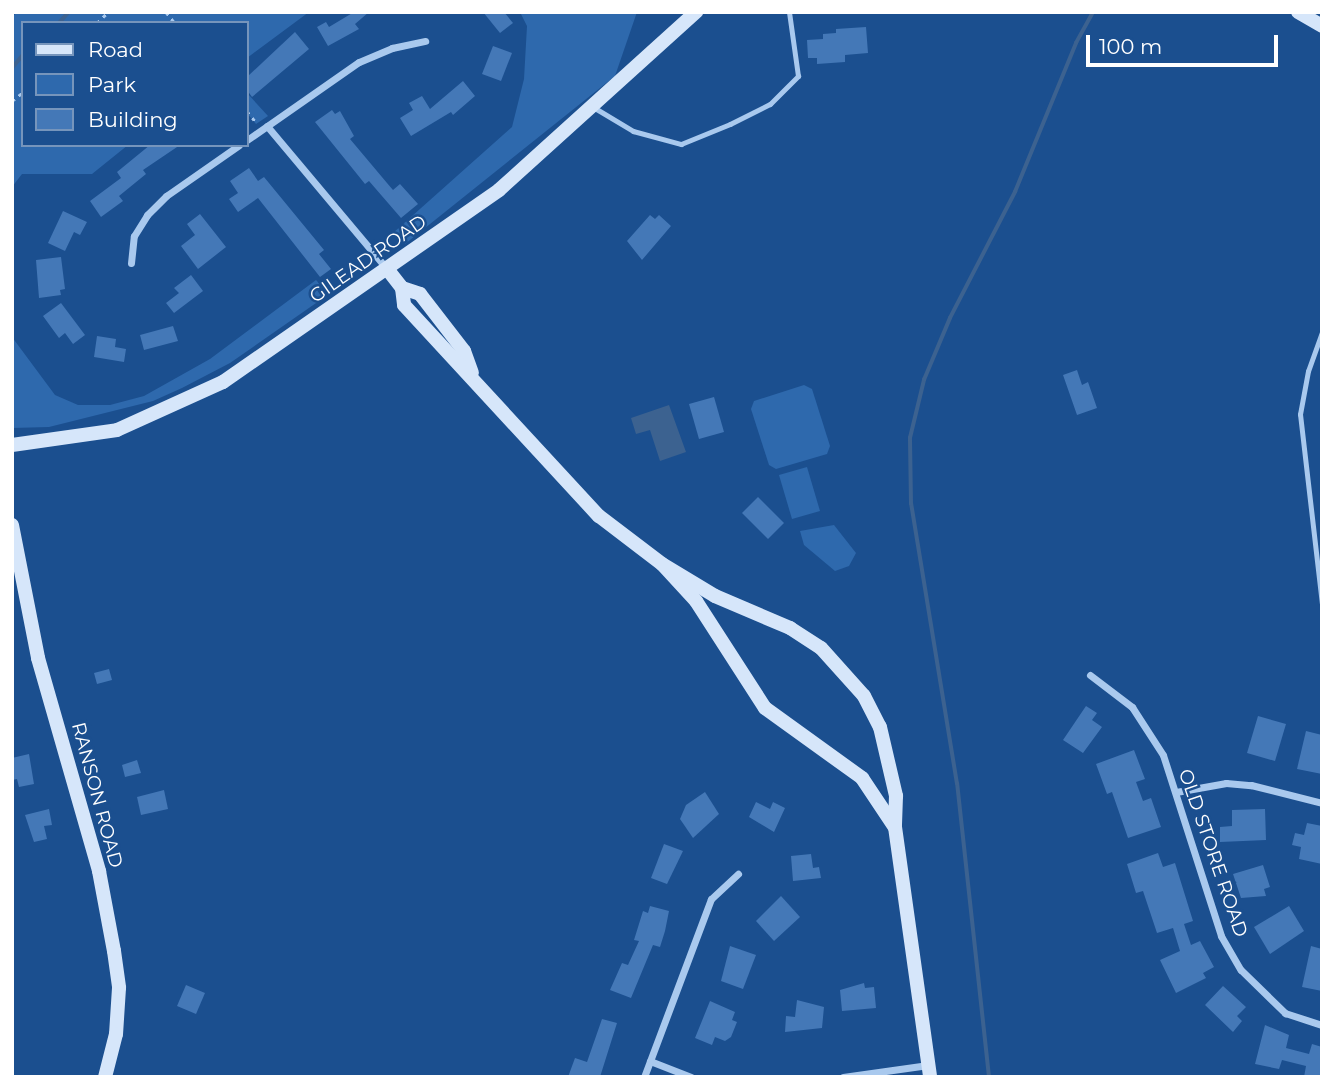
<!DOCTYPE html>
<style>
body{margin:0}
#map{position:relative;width:1334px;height:1089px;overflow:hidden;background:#1b4f8f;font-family:Montserrat,sans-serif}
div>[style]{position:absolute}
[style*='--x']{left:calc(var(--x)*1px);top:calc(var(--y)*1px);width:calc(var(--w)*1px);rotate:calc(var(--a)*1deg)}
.green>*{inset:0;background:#2e69ad}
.water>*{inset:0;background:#3c6290}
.stream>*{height:3.5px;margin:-1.75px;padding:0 1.75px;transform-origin:1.75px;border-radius:1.75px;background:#3c6290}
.building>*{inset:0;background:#4478b7}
.path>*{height:2.5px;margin-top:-1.25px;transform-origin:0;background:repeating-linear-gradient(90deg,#a9c9ee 0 3.5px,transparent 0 8.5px)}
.lane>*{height:5px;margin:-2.5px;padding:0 2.5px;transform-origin:2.5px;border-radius:2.5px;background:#a9c9ee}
.street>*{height:7px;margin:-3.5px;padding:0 3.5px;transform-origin:3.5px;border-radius:3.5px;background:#a9c9ee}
.secondary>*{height:14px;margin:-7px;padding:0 7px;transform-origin:7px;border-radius:7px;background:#d6e6fa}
span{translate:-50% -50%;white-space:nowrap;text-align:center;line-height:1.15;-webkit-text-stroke:5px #1b4f8f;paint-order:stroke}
.street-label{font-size:19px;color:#fff}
.frame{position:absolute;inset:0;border:14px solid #fff;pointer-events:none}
.legend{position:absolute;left:21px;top:21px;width:228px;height:126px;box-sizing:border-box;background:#1b4f8f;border:2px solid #7695bc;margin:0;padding:9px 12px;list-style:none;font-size:21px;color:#fff}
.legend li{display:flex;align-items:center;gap:14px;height:35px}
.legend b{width:35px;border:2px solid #7695bc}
.scale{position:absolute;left:1086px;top:35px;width:192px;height:32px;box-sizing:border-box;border:4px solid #fff;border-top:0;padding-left:9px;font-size:21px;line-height:24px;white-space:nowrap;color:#fff;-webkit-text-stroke:5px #1b4f8f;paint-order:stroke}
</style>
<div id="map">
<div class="green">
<i style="clip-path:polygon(17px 12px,309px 12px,247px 58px,247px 23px,23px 23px,23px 145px,128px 145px,92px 174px,22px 174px,12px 187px,12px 17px)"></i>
<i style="clip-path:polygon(520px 12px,637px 12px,615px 76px,405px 244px,393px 233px,512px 127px,524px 79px,527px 26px)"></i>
<i style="clip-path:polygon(247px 93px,268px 116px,256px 124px,247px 113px)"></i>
<i style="clip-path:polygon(316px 280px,329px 294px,230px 363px,182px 388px,153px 401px,49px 427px,12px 428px,12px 337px,55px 395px,78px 405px,110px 405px,144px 396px,210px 359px)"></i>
<i style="clip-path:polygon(804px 385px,812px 389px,830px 446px,827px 454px,776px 469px,769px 465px,751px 409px,754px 401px)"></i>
<i style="clip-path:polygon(807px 467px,820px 511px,792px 519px,779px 475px)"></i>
<i style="clip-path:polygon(834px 525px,856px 553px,849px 566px,835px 571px,804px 545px,800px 531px)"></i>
</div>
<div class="water">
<i style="clip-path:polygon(669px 405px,686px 452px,660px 461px,650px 430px,636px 434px,631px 418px)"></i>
</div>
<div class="stream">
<i style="--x:59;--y:23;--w:15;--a:-48"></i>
<i style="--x:12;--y:68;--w:17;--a:-50"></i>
<i style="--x:989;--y:1077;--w:295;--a:-96.2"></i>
<i style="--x:957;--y:784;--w:284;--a:-99.3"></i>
<i style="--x:911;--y:504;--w:66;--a:-90.9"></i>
<i style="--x:910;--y:438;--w:60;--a:-76.4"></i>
<i style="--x:924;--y:380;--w:67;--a:-67.2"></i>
<i style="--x:950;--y:318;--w:142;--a:-62.7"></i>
<i style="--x:1015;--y:192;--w:161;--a:-67.7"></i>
<i style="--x:1076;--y:43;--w:35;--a:-61"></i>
</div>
<div class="building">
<i style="clip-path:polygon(354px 12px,369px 12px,355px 24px,359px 29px,328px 46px,317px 27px,326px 22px,329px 27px)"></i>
<i style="clip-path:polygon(483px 12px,504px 12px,513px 23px,500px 33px)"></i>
<i style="clip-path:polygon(866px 27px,868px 53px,845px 55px,845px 62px,817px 64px,817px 58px,808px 58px,807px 40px,823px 39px,823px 34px,836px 33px,836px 29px)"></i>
<i style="clip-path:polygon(295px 32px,309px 49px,252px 97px,247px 90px,247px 77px)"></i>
<i style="clip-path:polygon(493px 46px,512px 53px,501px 81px,482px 74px)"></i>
<i style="clip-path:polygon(463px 81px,475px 96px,453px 115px,451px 112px,411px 136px,400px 118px,413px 110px,409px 103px,422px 96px,430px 109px)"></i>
<i style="clip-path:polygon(332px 110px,335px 114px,340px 111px,354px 136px,350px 139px,387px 183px,393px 190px,400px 184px,418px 204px,401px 218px,369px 181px,365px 184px,315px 122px)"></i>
<i style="clip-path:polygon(150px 145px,180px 145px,143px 170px,146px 174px,119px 196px,123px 201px,101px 217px,90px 201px,121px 178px,117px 172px)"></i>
<i style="clip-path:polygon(249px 168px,258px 181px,264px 177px,324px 250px,319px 254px,331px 269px,320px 277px,258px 198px,238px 212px,229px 199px,238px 193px,230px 181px)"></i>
<i style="clip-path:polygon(63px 211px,87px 222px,80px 235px,74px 232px,65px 251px,48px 243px)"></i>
<i style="clip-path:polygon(200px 214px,226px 247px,198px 269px,181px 246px,195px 235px,187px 224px)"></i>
<i style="clip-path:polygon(650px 215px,655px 219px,659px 215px,671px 226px,642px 260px,627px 241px)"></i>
<i style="clip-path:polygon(61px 257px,65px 289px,60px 290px,61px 295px,39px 298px,36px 260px)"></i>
<i style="clip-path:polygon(191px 275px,203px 291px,174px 313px,166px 303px,179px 293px,174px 288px)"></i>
<i style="clip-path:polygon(61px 303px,85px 335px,73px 344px,65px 333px,59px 338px,43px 316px)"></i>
<i style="clip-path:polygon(173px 326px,178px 341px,144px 350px,140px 335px)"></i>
<i style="clip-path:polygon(97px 336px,116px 339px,115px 347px,126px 349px,124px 362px,94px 357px)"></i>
<i style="clip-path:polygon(1077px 370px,1082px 385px,1088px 382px,1097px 408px,1077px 415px,1063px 375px)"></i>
<i style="clip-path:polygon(714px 397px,724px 432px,699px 439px,689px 404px)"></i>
<i style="clip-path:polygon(758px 497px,784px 523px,768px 539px,742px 513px)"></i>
<i style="clip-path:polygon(109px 669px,112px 680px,97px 684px,94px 673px)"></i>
<i style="clip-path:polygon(1086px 706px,1097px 713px,1092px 720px,1102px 727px,1083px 753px,1063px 740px)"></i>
<i style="clip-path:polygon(1258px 716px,1286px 724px,1275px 761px,1247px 753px)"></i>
<i style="clip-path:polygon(1306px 731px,1322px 735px,1322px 774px,1297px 769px)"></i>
<i style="clip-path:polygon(1134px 750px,1145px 779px,1136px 782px,1143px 801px,1151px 798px,1161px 827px,1128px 838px,1112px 792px,1107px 794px,1096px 764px)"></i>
<i style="clip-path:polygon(29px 754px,34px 784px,19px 787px,17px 779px,12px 780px,12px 758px)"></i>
<i style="clip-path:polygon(137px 760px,141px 773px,125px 777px,122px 765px)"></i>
<i style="clip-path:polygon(164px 790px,168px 809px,141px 815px,137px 797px)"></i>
<i style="clip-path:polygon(705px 792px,719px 814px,693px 838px,680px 819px,686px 805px)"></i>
<i style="clip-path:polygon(756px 802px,770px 809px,773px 802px,785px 808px,774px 832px,749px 817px)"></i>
<i style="clip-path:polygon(49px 809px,52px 825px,44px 826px,47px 839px,34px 842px,25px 815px)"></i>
<i style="clip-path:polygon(1265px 809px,1266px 840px,1220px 842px,1220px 827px,1232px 826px,1232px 810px)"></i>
<i style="clip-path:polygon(1307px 823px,1322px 826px,1322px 864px,1299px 859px,1301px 847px,1292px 845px,1295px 833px,1304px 835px)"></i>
<i style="clip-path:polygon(664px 844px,683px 851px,667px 884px,651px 878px)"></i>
<i style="clip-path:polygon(1158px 853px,1163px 867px,1175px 863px,1193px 921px,1184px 924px,1191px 945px,1200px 941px,1214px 967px,1203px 973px,1206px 978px,1176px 993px,1160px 960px,1180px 951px,1173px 928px,1157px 933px,1143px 891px,1136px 893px,1127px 864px)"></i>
<i style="clip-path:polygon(811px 854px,813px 868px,819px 867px,821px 878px,793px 881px,791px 856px)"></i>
<i style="clip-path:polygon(1263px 865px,1270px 887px,1264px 889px,1266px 896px,1241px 898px,1233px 874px)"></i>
<i style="clip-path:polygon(781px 896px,800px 917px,774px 941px,756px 921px)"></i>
<i style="clip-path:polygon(650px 906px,669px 911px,665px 931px,660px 947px,653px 945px,631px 998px,610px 990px,622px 963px,628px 965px,639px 941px,634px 940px,643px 911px,648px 913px)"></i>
<i style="clip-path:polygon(1289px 906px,1304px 931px,1270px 954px,1254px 927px)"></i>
<i style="clip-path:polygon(730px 946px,756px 955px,743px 989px,721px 981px)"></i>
<i style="clip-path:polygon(1311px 946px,1322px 949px,1322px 991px,1302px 987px)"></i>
<i style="clip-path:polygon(864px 983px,865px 988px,874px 987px,876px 1008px,842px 1011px,840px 990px)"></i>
<i style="clip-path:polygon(186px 985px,205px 993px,196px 1014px,177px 1006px)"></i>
<i style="clip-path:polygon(1223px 986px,1246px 1007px,1237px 1016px,1242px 1021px,1233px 1032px,1205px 1005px)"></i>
<i style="clip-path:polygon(797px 1000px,824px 1007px,822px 1028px,785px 1032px,786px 1016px,795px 1017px)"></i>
<i style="clip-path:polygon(710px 1001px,735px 1012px,732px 1020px,737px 1022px,731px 1037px,725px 1041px,715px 1037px,712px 1045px,695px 1038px)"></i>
<i style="clip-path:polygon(602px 1019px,617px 1023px,600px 1077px,568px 1077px,575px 1058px,587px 1062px)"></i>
<i style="clip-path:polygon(1265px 1025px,1289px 1035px,1286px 1048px,1309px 1054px,1312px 1044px,1322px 1047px,1322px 1077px,1304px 1077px,1306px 1066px,1282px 1060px,1279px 1069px,1255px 1064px)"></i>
</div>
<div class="path">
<i style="--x:166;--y:12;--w:14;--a:51"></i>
<i style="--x:97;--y:23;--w:16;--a:-45"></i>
<i style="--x:12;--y:101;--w:14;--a:-39"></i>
<i style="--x:247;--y:111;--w:14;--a:51"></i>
</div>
<div class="lane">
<i style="--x:593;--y:107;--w:47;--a:31"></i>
<i style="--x:633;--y:131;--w:50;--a:15.2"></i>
<i style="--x:681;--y:144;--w:53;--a:-22.2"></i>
<i style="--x:730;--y:124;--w:45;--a:-26.6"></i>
<i style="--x:770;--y:104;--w:40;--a:-45"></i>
<i style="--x:798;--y:76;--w:65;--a:-98"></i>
<i style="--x:1322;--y:332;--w:41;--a:109.7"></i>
<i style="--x:1308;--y:371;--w:44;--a:100.5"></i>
<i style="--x:1300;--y:414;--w:192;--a:83.4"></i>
</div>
<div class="street">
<i style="--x:267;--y:126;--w:188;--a:50"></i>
<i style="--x:247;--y:140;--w:136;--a:-34.9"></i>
<i style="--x:359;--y:62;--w:36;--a:-23"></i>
<i style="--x:392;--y:48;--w:34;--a:-12"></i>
<i style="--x:131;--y:263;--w:27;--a:-84"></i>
<i style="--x:134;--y:236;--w:25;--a:-58"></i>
<i style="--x:147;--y:215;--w:27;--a:-45"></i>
<i style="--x:166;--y:196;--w:89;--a:-34.9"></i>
<i style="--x:1090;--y:675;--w:53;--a:37.3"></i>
<i style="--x:1132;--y:707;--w:57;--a:57.1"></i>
<i style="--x:1163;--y:755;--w:190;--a:72.2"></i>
<i style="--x:1221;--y:936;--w:39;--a:60"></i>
<i style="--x:1241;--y:970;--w:62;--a:44.3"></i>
<i style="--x:1285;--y:1013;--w:39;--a:18"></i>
<i style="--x:1176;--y:792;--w:51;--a:-10.2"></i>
<i style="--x:1226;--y:783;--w:25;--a:5"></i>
<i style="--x:1251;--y:785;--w:73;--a:14.2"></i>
<i style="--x:650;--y:1061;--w:44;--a:21.3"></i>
<i style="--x:644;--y:1077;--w:190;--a:-69.4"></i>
<i style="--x:711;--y:899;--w:37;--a:-43"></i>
<i style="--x:843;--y:1077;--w:86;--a:-8"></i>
</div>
<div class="secondary">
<i style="--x:1298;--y:12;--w:28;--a:30"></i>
<i style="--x:388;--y:270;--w:23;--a:52"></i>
<i style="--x:402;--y:288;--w:19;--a:18"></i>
<i style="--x:420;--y:294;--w:72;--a:52.3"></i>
<i style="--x:464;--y:351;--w:23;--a:70"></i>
<i style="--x:402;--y:288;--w:17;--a:83"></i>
<i style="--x:404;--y:305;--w:287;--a:47.3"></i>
<i style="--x:599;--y:516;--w:79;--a:37.3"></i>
<i style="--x:662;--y:564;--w:62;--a:31.1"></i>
<i style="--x:715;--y:596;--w:82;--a:23.1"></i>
<i style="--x:790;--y:628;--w:37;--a:33"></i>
<i style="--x:821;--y:648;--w:64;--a:48.1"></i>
<i style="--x:864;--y:696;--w:35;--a:63"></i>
<i style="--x:880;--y:727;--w:71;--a:76.9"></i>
<i style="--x:896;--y:796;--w:31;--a:92"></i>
<i style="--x:895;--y:827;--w:252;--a:82"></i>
<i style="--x:12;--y:445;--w:106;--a:-8.1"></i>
<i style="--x:117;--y:430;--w:116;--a:-24.4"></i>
<i style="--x:223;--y:382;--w:336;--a:-34.8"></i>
<i style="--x:499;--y:190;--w:266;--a:-42.1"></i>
<i style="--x:12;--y:525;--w:136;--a:78.9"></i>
<i style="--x:38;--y:658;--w:222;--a:74"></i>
<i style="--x:99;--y:871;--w:81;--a:79.4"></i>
<i style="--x:114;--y:951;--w:37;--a:82"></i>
<i style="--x:119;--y:988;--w:46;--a:93.7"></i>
<i style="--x:116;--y:1034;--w:44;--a:104.3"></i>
<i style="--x:663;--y:565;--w:49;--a:47.5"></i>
<i style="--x:696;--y:601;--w:127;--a:57.2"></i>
<i style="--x:765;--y:708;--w:120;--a:35.8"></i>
<i style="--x:862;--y:778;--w:58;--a:56.3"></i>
</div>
<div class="street-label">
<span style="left:368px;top:259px;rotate:-35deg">GILEAD ROAD</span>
<span style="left:97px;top:795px;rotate:75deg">RANSON ROAD</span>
<span style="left:1213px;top:853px;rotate:71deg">OLD STORE ROAD</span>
</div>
<div class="frame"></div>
<ul class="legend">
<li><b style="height:9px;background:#d6e6fa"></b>Road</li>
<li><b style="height:19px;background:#2e69ad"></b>Park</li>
<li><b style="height:19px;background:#4478b7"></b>Building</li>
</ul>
<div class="scale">100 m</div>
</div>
